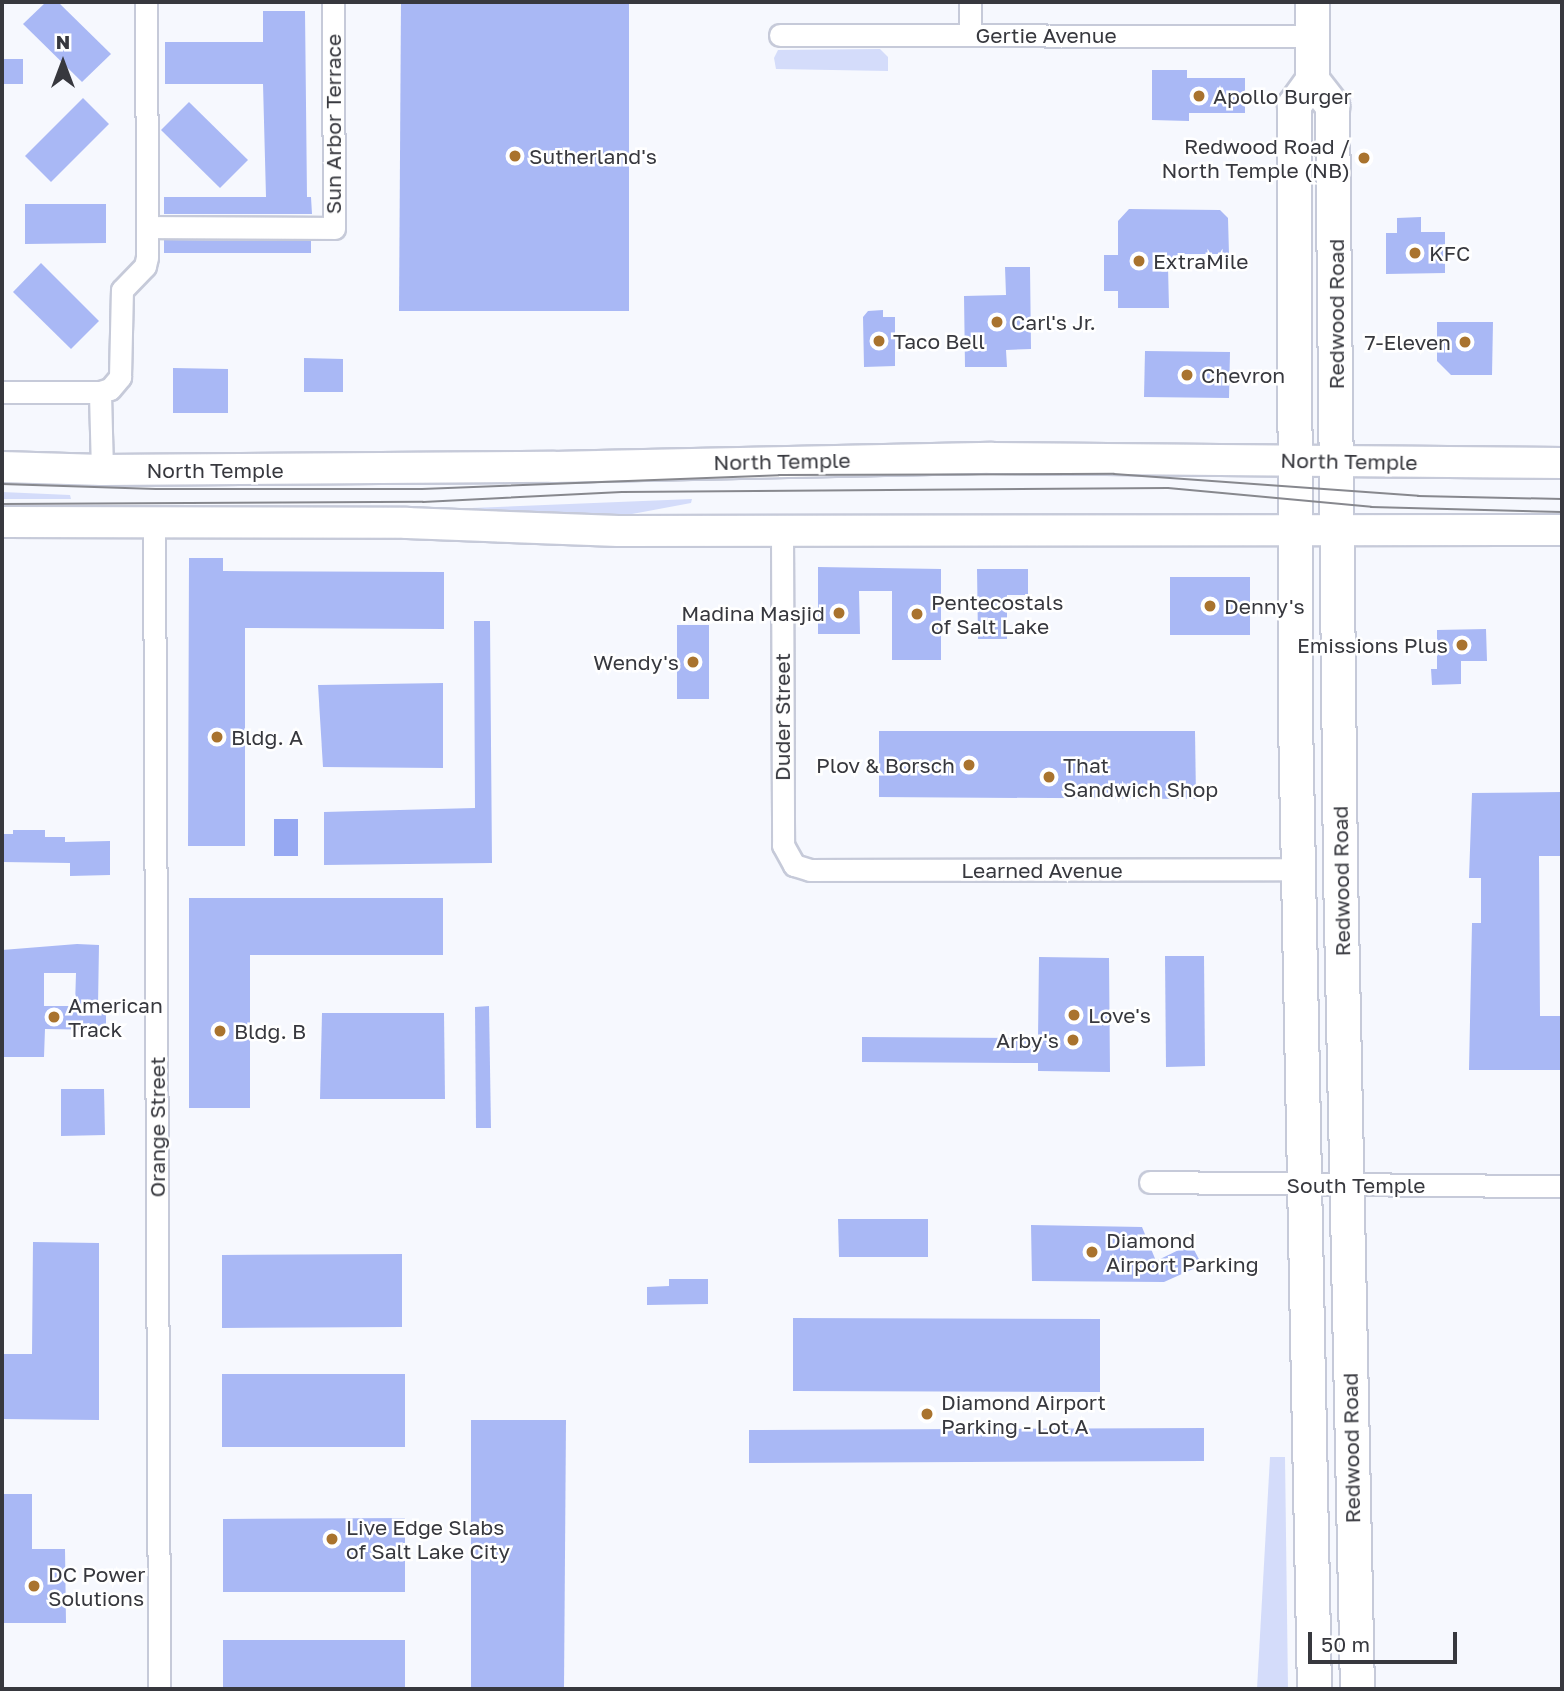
<!DOCTYPE html>
<style>
body{margin:0}
#map{position:relative;width:1564px;height:1691px;overflow:hidden;background:#f6f8fe;font-family:"Golos Text",sans-serif}
div>[style]{position:absolute}
[style*='--x']{left:calc(var(--x)*1px);top:calc(var(--y)*1px);width:calc(var(--w)*1px);rotate:calc(var(--a)*1deg)}
.green>*{inset:0;background:#d4dcfa}
.water>*{inset:0;background:#96a8f2}
.building>*{inset:0;background:#a9b8f5}
.roads{filter:drop-shadow(2px 0 #c6cad9) drop-shadow(-2px 0 #c6cad9) drop-shadow(0 2px #c6cad9) drop-shadow(0 -2px #c6cad9)}
.street>*{height:21px;margin:-10.5px;padding:0 10.5px;transform-origin:10.5px;border-radius:10.5px;background:#fff}
.secondary>*{height:30px;margin:-15px;padding:0 15px;transform-origin:15px;border-radius:15px;background:#fff}
.primary>*{height:33px;margin:-16.5px;padding:0 16.5px;transform-origin:16.5px;border-radius:16.5px;background:#fff}
.tram>*{height:2px;margin:-1px;padding:0 1px;transform-origin:1px;border-radius:1px;background:#87888e}
.dots>*{width:19px;height:19px;translate:-50% -50%;box-sizing:border-box;border:4px solid #fff;border-radius:50%}
span{translate:-50% -50%;white-space:nowrap;text-align:center;line-height:1.15;-webkit-text-stroke:5px #fff;paint-order:stroke}
.street-label{font-size:21px;color:#37383e}
.poi-label{font-size:21px;color:#37383e}
.left{translate:0 -50%;text-align:left}
.right{translate:-100% -50%;text-align:right}
.frame{position:absolute;inset:0;border:4px solid #37383e;pointer-events:none}
.north{position:absolute;left:28px;top:28px;width:70px;height:70px;-webkit-text-stroke:5px #fff;paint-order:stroke;rotate:0deg;font-size:19px;font-weight:700;line-height:28px;text-align:center;color:#37383e}
.north::after{content:'';display:block;margin:auto;width:24px;height:32px;background:#37383e;clip-path:polygon(50% 0,100% 100%,50% 72%,0 100%)}
.scale{position:absolute;left:1308px;top:1632px;width:149px;height:32px;box-sizing:border-box;border:4px solid #37383e;border-top:0;padding-left:9px;font-size:21px;line-height:24px;white-space:nowrap;color:#37383e;-webkit-text-stroke:5px #fff;paint-order:stroke}
</style>
<div id="map">
<div class="green">
<i style="clip-path:polygon(880px 49px,888px 57px,888px 71px,776px 69px,774px 58px,778px 50px)"></i>
<i style="clip-path:polygon(2px 492px,70px 495px,71px 499px,2px 499px)"></i>
<i style="clip-path:polygon(692px 499px,691px 503px,616px 517px,473px 512px,472px 508px)"></i>
<i style="clip-path:polygon(1270px 1457px,1285px 1457px,1288px 1689px,1257px 1689px)"></i>
</div>
<div class="water">
<i style="clip-path:polygon(274px 819px,298px 819px,298px 856px,274px 856px)"></i>
</div>
<div class="building">
<i style="clip-path:polygon(46px 2px,58px 2px,111px 54px,82px 82px,23px 24px)"></i>
<i style="clip-path:polygon(401px 2px,629px 2px,629px 311px,399px 311px)"></i>
<i style="clip-path:polygon(263px 11px,305px 11px,307px 197px,311px 197px,312px 214px,164px 214px,164px 197px,266px 197px,263px 84px,165px 84px,165px 42px,263px 42px)"></i>
<i style="clip-path:polygon(2px 59px,23px 59px,23px 84px,2px 84px)"></i>
<i style="clip-path:polygon(1152px 70px,1187px 70px,1187px 78px,1245px 78px,1245px 113px,1189px 113px,1189px 121px,1152px 120px)"></i>
<i style="clip-path:polygon(83px 98px,109px 124px,51px 182px,25px 156px)"></i>
<i style="clip-path:polygon(189px 102px,248px 160px,220px 188px,161px 130px)"></i>
<i style="clip-path:polygon(25px 204px,106px 204px,106px 243px,25px 244px)"></i>
<i style="clip-path:polygon(1129px 209px,1220px 210px,1228px 218px,1229px 254px,1181px 254px,1168px 266px,1169px 308px,1118px 308px,1118px 291px,1104px 291px,1104px 255px,1118px 255px,1118px 221px)"></i>
<i style="clip-path:polygon(1421px 217px,1421px 232px,1445px 232px,1445px 273px,1386px 274px,1386px 233px,1397px 233px,1397px 218px)"></i>
<i style="clip-path:polygon(164px 240px,311px 241px,311px 253px,164px 253px)"></i>
<i style="clip-path:polygon(41px 263px,99px 321px,71px 349px,13px 292px)"></i>
<i style="clip-path:polygon(1005px 267px,1030px 267px,1031px 349px,1006px 350px,1007px 367px,965px 367px,964px 296px,1006px 295px)"></i>
<i style="clip-path:polygon(883px 310px,883px 317px,895px 317px,895px 366px,864px 367px,863px 317px,868px 311px)"></i>
<i style="clip-path:polygon(1437px 322px,1493px 322px,1492px 375px,1451px 375px,1437px 361px)"></i>
<i style="clip-path:polygon(1145px 351px,1230px 352px,1229px 398px,1144px 397px)"></i>
<i style="clip-path:polygon(304px 358px,343px 359px,343px 392px,304px 392px)"></i>
<i style="clip-path:polygon(173px 368px,228px 369px,228px 413px,173px 413px)"></i>
<i style="clip-path:polygon(189px 558px,223px 558px,223px 571px,444px 572px,444px 629px,245px 628px,245px 846px,188px 846px)"></i>
<i style="clip-path:polygon(818px 567px,941px 569px,941px 660px,892px 660px,892px 591px,859px 591px,860px 634px,818px 634px)"></i>
<i style="clip-path:polygon(977px 569px,1028px 569px,1028px 595px,1007px 595px,1007px 639px,978px 639px)"></i>
<i style="clip-path:polygon(1170px 577px,1250px 577px,1250px 635px,1170px 635px)"></i>
<i style="clip-path:polygon(474px 621px,490px 621px,492px 863px,324px 865px,324px 812px,475px 808px)"></i>
<i style="clip-path:polygon(677px 625px,709px 625px,709px 699px,677px 699px)"></i>
<i style="clip-path:polygon(1486px 629px,1487px 661px,1461px 661px,1461px 684px,1432px 685px,1431px 669px,1437px 669px,1437px 630px)"></i>
<i style="clip-path:polygon(443px 683px,443px 768px,323px 767px,318px 685px)"></i>
<i style="clip-path:polygon(879px 731px,1195px 731px,1196px 799px,879px 797px)"></i>
<i style="clip-path:polygon(1562px 792px,1562px 856px,1539px 856px,1540px 1016px,1562px 1016px,1562px 1070px,1469px 1070px,1472px 923px,1481px 923px,1481px 878px,1469px 878px,1472px 793px)"></i>
<i style="clip-path:polygon(13px 830px,45px 830px,45px 837px,65px 837px,65px 842px,110px 841px,110px 875px,70px 876px,70px 863px,2px 862px,2px 834px,13px 834px)"></i>
<i style="clip-path:polygon(189px 898px,443px 898px,443px 955px,250px 955px,250px 1108px,189px 1108px)"></i>
<i style="clip-path:polygon(evenodd,77px 944px,99px 945px,98px 1006px,106px 1006px,106px 1030px,45px 1029px,44px 1057px,2px 1057px,2px 950px,77px 944px,44px 973px,76px 973px,75px 1006px,44px 1006px,44px 973px)"></i>
<i style="clip-path:polygon(1165px 956px,1204px 956px,1205px 1066px,1166px 1067px)"></i>
<i style="clip-path:polygon(1039px 957px,1109px 958px,1110px 1072px,1038px 1071px,1038px 1063px,862px 1062px,862px 1037px,1038px 1038px)"></i>
<i style="clip-path:polygon(489px 1006px,491px 1128px,476px 1128px,475px 1007px)"></i>
<i style="clip-path:polygon(322px 1013px,444px 1013px,445px 1099px,320px 1099px)"></i>
<i style="clip-path:polygon(61px 1089px,104px 1089px,105px 1135px,61px 1136px)"></i>
<i style="clip-path:polygon(838px 1219px,928px 1219px,928px 1257px,839px 1257px)"></i>
<i style="clip-path:polygon(1031px 1225px,1142px 1227px,1156px 1261px,1191px 1244px,1202px 1265px,1164px 1282px,1032px 1281px)"></i>
<i style="clip-path:polygon(33px 1242px,99px 1243px,99px 1420px,2px 1419px,2px 1354px,32px 1354px)"></i>
<i style="clip-path:polygon(402px 1254px,402px 1327px,222px 1328px,222px 1255px)"></i>
<i style="clip-path:polygon(669px 1279px,708px 1279px,708px 1304px,647px 1305px,647px 1287px,669px 1286px)"></i>
<i style="clip-path:polygon(793px 1318px,1100px 1319px,1100px 1392px,793px 1391px)"></i>
<i style="clip-path:polygon(222px 1374px,405px 1374px,405px 1447px,222px 1447px)"></i>
<i style="clip-path:polygon(471px 1420px,566px 1420px,564px 1689px,471px 1689px)"></i>
<i style="clip-path:polygon(1204px 1428px,1204px 1461px,749px 1463px,749px 1430px)"></i>
<i style="clip-path:polygon(2px 1494px,32px 1494px,32px 1549px,65px 1549px,66px 1623px,2px 1623px)"></i>
<i style="clip-path:polygon(405px 1518px,405px 1592px,223px 1592px,223px 1519px)"></i>
<i style="clip-path:polygon(223px 1640px,405px 1640px,405px 1689px,223px 1689px)"></i>
</div>
<div class="roads">
<div class="street">
<i style="--x:970;--y:2;--w:33;--a:90"></i>
<i style="--x:780;--y:35;--w:532;--a:0.11"></i>
<i style="--x:147;--y:227;--w:187;--a:0.3"></i>
<i style="--x:334;--y:228;--w:226;--a:-90.3"></i>
<i style="--x:2;--y:392;--w:98;--a:0"></i>
<i style="--x:102;--y:470;--w:78;--a:-91.5"></i>
<i style="--x:100;--y:392;--w:10;--a:-17"></i>
<i style="--x:110;--y:389;--w:16;--a:-50"></i>
<i style="--x:120;--y:377;--w:87;--a:-88.7"></i>
<i style="--x:122;--y:290;--w:33;--a:-46"></i>
<i style="--x:145;--y:266;--w:9;--a:-77"></i>
<i style="--x:147;--y:257;--w:255;--a:-90.2"></i>
<i style="--x:154;--y:522;--w:1167;--a:89.75"></i>
<i style="--x:782;--y:531;--w:314;--a:89.8"></i>
<i style="--x:783;--y:845;--w:23;--a:61"></i>
<i style="--x:794;--y:865;--w:17;--a:17"></i>
<i style="--x:810;--y:870;--w:488;--a:-0.1"></i>
<i style="--x:1150;--y:1182;--w:412;--a:0.6"></i>
</div>
<div class="secondary">
<i style="--x:2;--y:467;--w:100;--a:1.7"></i>
<i style="--x:102;--y:470;--w:452;--a:-0.4"></i>
<i style="--x:554;--y:467;--w:438;--a:-1.2"></i>
<i style="--x:992;--y:458;--w:570;--a:0.5"></i>
<i style="--x:2;--y:522;--w:405;--a:0.1"></i>
<i style="--x:407;--y:523;--w:211;--a:2.2"></i>
<i style="--x:618;--y:531;--w:944;--a:-0.06"></i>
</div>
<div class="primary">
<i style="--x:1312;--y:2;--w:78;--a:90"></i>
<i style="--x:1312;--y:80;--w:31;--a:126"></i>
<i style="--x:1294;--y:105;--w:614;--a:89.91"></i>
<i style="--x:1295;--y:719;--w:970;--a:88.88"></i>
<i style="--x:1312;--y:80;--w:33;--a:52"></i>
<i style="--x:1332;--y:106;--w:767;--a:89.4"></i>
<i style="--x:1340;--y:873;--w:816;--a:88.81"></i>
</div>
</div>
<div class="tram">
<i style="--x:2;--y:484;--w:154;--a:1.9"></i>
<i style="--x:156;--y:489;--w:266;--a:0"></i>
<i style="--x:422;--y:489;--w:357;--a:-2.2"></i>
<i style="--x:779;--y:475;--w:335;--a:-0.2"></i>
<i style="--x:1114;--y:474;--w:305;--a:4.1"></i>
<i style="--x:1418;--y:496;--w:144;--a:1.2"></i>
<i style="--x:2;--y:504;--w:421;--a:-0.3"></i>
<i style="--x:423;--y:502;--w:199;--a:-2.9"></i>
<i style="--x:622;--y:492;--w:546;--a:-0.42"></i>
<i style="--x:1168;--y:488;--w:204;--a:5.3"></i>
<i style="--x:1371;--y:507;--w:191;--a:1.5"></i>
</div>
<div class="dots">
<i style="left:1199px;top:96px;background:#a9732e"></i>
<i style="left:515px;top:156px;background:#a9732e"></i>
<i style="left:1364px;top:158px;background:#a9732e"></i>
<i style="left:1415px;top:253px;background:#a9732e"></i>
<i style="left:1139px;top:261px;background:#a9732e"></i>
<i style="left:997px;top:322px;background:#a9732e"></i>
<i style="left:879px;top:341px;background:#a9732e"></i>
<i style="left:1465px;top:342px;background:#a9732e"></i>
<i style="left:1187px;top:375px;background:#a9732e"></i>
<i style="left:1210px;top:606px;background:#a9732e"></i>
<i style="left:839px;top:613px;background:#a9732e"></i>
<i style="left:917px;top:614px;background:#a9732e"></i>
<i style="left:1462px;top:645px;background:#a9732e"></i>
<i style="left:693px;top:662px;background:#a9732e"></i>
<i style="left:217px;top:737px;background:#a9732e"></i>
<i style="left:969px;top:765px;background:#a9732e"></i>
<i style="left:1049px;top:777px;background:#a9732e"></i>
<i style="left:1074px;top:1015px;background:#a9732e"></i>
<i style="left:54px;top:1017px;background:#a9732e"></i>
<i style="left:220px;top:1031px;background:#a9732e"></i>
<i style="left:1073px;top:1040px;background:#a9732e"></i>
<i style="left:1092px;top:1252px;background:#a9732e"></i>
<i style="left:927px;top:1414px;background:#a9732e"></i>
<i style="left:332px;top:1539px;background:#a9732e"></i>
<i style="left:34px;top:1586px;background:#a9732e"></i>
</div>
<div class="street-label">
<span style="left:1046px;top:35px">Gertie Avenue</span>
<span style="left:333px;top:124px;rotate:-90deg">Sun Arbor Terrace</span>
<span style="left:1336px;top:314px;rotate:-90deg">Redwood Road</span>
<span style="left:782px;top:461px;rotate:-1deg">North Temple</span>
<span style="left:1349px;top:461px;rotate:1deg">North Temple</span>
<span style="left:215px;top:470px">North Temple</span>
<span style="left:782px;top:717px;rotate:-90deg">Duder Street</span>
<span style="left:1042px;top:870px">Learned Avenue</span>
<span style="left:1341px;top:881px;rotate:-91deg">Redwood Road</span>
<span style="left:157px;top:1127px;rotate:-90deg">Orange Street</span>
<span style="left:1356px;top:1185px">South Temple</span>
<span style="left:1351px;top:1448px;rotate:-91deg">Redwood Road</span>
</div>
<div class="poi-label">
<span class="left" style="left:1213px;top:96px">Apollo Burger</span>
<span class="right" style="left:1350px;top:158px">Redwood Road /<br>North Temple (NB)</span>
<span class="left" style="left:529px;top:156px">Sutherland's</span>
<span class="left" style="left:1429px;top:253px">KFC</span>
<span class="left" style="left:1153px;top:261px">ExtraMile</span>
<span class="left" style="left:1011px;top:322px">Carl's Jr.</span>
<span class="left" style="left:893px;top:341px">Taco Bell</span>
<span class="right" style="left:1451px;top:342px">7-Eleven</span>
<span class="left" style="left:1201px;top:375px">Chevron</span>
<span class="left" style="left:931px;top:614px">Pentecostals<br>of Salt Lake</span>
<span class="left" style="left:1224px;top:606px">Denny's</span>
<span class="right" style="left:825px;top:613px">Madina Masjid</span>
<span class="right" style="left:1448px;top:645px">Emissions Plus</span>
<span class="right" style="left:679px;top:662px">Wendy's</span>
<span class="left" style="left:231px;top:737px">Bldg. A</span>
<span class="right" style="left:955px;top:765px">Plov &amp; Borsch</span>
<span class="left" style="left:1063px;top:777px">That<br>Sandwich Shop</span>
<span class="left" style="left:68px;top:1017px">American<br>Track</span>
<span class="left" style="left:1088px;top:1015px">Love's</span>
<span class="left" style="left:234px;top:1031px">Bldg. B</span>
<span class="right" style="left:1059px;top:1040px">Arby's</span>
<span class="left" style="left:1106px;top:1252px">Diamond<br>Airport Parking</span>
<span class="left" style="left:941px;top:1414px">Diamond Airport<br>Parking - Lot A</span>
<span class="left" style="left:346px;top:1539px">Live Edge Slabs<br>of Salt Lake City</span>
<span class="left" style="left:48px;top:1586px">DC Power<br>Solutions</span>
</div>
<div class="frame"></div>
<div class="north">N</div>
<div class="scale">50 m</div>
</div>
